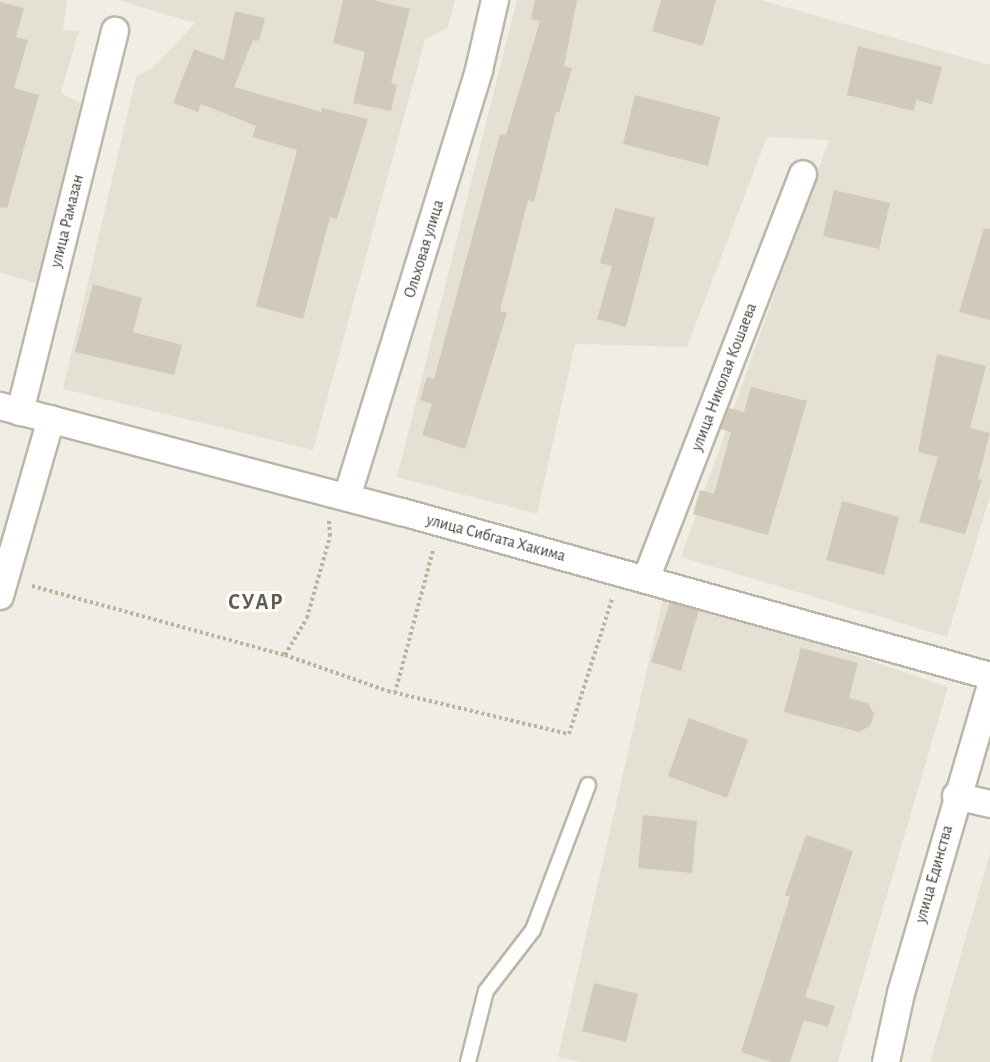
<!DOCTYPE html>
<meta charset="utf-8">
<style>
body{margin:0}
#map{position:relative;width:990px;height:1062px;overflow:hidden;background:#f0eee4;font-family:"Alegreya Sans",sans-serif}
div>[style]{position:absolute}
[style*='--x']{left:calc(var(--x)*1px);top:calc(var(--y)*1px);width:calc(var(--w)*1px);rotate:calc(var(--a)*1deg)}
.residential>*{inset:0;background:#e4e0d3}
.building>*{inset:0;background:#d1caba}
.path>*{height:4px;margin-top:-2px;transform-origin:0;background:repeating-linear-gradient(90deg,#bcb39a 0 3px,transparent 0 6px)}
.roads{filter:drop-shadow(2px 0 #bbb6a8) drop-shadow(-2px 0 #bbb6a8) drop-shadow(0 2px #bbb6a8) drop-shadow(0 -2px #bbb6a8)}
.lane>*{height:14px;margin:-7px;padding:0 7px;transform-origin:7px;border-radius:7px;background:#fff}
.street>*{height:26px;margin:-13px;padding:0 13px;transform-origin:13px;border-radius:13px;background:#fff}
span{translate:-50% -50%;white-space:nowrap;text-align:center;line-height:1.15;-webkit-text-stroke:6px #fff;paint-order:stroke}
.street-label{font-size:16px;color:#423e35}
.district-label{font-size:22px;color:#645d4d;font-weight:700;letter-spacing:1.5px}
</style>
<div id="map">
<div class="residential">
<i style="clip-path:polygon(0 0,67px 0,63px 30px,79px 31px,61px 93px,88px 107px,36px 283px,0 273px)"></i>
<i style="clip-path:polygon(117px 0,455px 0,448px 27px,425px 40px,313px 450px,63px 389px,136px 77px,154px 67px,195px 23px)"></i>
<i style="clip-path:polygon(517px 0,760px 0,990px 65px,990px 496px,947px 637px,681px 557px,829px 140px,767px 137px,687px 347px,575px 344px,537px 514px,397px 477px)"></i>
<i style="clip-path:polygon(665px 591px,948px 687px,838px 1062px,581px 1062px,558px 1057px)"></i>
<i style="clip-path:polygon(990px 853px,990px 1062px,930px 1062px)"></i>
</div>
<div class="building">
<i style="clip-path:polygon(343px 0,373px 0,410px 9px,391px 83px,397px 85px,391px 111px,353px 103px,365px 52px,333px 43px)"></i>
<i style="clip-path:polygon(535px 0,577px 0,564px 66px,572px 68px,559px 113px,556px 112px,534px 202px,528px 200px,500px 311px,507px 313px,465px 449px,422px 435px,432px 404px,420px 400px,427px 377px,434px 379px,500px 134px,506px 135px,540px 21px,531px 19px)"></i>
<i style="clip-path:polygon(661px 0,716px 0,703px 46px,652px 31px)"></i>
<i style="clip-path:polygon(0 2px,24px 8px,16px 37px,28px 40px,14px 88px,39px 95px,7px 208px,0 207px)"></i>
<i style="clip-path:polygon(235px 11px,265px 18px,259px 41px,253px 40px,234px 87px,321px 112px,322px 108px,368px 119px,337px 219px,330px 217px,303px 319px,256px 306px,297px 150px,252px 137px,256px 126px,201px 104px,198px 112px,173px 103px,194px 49px,224px 60px)"></i>
<i style="clip-path:polygon(858px 46px,942px 67px,932px 104px,916px 100px,914px 111px,847px 95px)"></i>
<i style="clip-path:polygon(635px 95px,720px 117px,708px 166px,623px 144px)"></i>
<i style="clip-path:polygon(834px 190px,890px 203px,879px 249px,823px 236px)"></i>
<i style="clip-path:polygon(615px 208px,655px 218px,626px 327px,597px 319px,612px 266px,600px 263px)"></i>
<i style="clip-path:polygon(984px 228px,990px 229px,990px 320px,959px 312px)"></i>
<i style="clip-path:polygon(93px 284px,142px 298px,133px 332px,182px 345px,174px 375px,75px 352px)"></i>
<i style="clip-path:polygon(937px 354px,986px 366px,970px 428px,990px 433px,978px 479px,982px 480px,965px 534px,919px 522px,938px 457px,918px 452px)"></i>
<i style="clip-path:polygon(751px 387px,807px 401px,768px 535px,693px 514px,700px 490px,714px 494px,731px 432px,720px 429px,729px 408px,744px 412px)"></i>
<i style="clip-path:polygon(842px 501px,899px 517px,884px 575px,826px 560px)"></i>
<i style="clip-path:polygon(670px 602px,699px 610px,681px 671px,651px 662px)"></i>
<i style="clip-path:polygon(801px 648px,858px 663px,849px 698px,868px 703px,874px 714px,870px 726px,859px 732px,784px 712px)"></i>
<i style="clip-path:polygon(689px 718px,748px 740px,727px 798px,668px 776px)"></i>
<i style="clip-path:polygon(643px 815px,697px 821px,692px 873px,638px 868px)"></i>
<i style="clip-path:polygon(806px 835px,853px 851px,805px 997px,835px 1006px,828px 1027px,804px 1020px,790px 1062px,772px 1062px,741px 1052px,790px 897px,785px 895px)"></i>
<i style="clip-path:polygon(594px 983px,638px 994px,626px 1042px,582px 1031px)"></i>
</div>
<div class="path">
<i style="--x:32;--y:586;--w:262;--a:15.3"></i>
<i style="--x:285;--y:655;--w:43;--a:-59.3"></i>
<i style="--x:307;--y:618;--w:85;--a:-74.3"></i>
<i style="--x:330;--y:536;--w:16;--a:-94"></i>
<i style="--x:285;--y:655;--w:109;--a:19.3"></i>
<i style="--x:388;--y:691;--w:186;--a:13.4"></i>
<i style="--x:569;--y:734;--w:142;--a:-72.3"></i>
<i style="--x:395;--y:693;--w:148;--a:-75.1"></i>
</div>
<div class="roads">
<div class="lane">
<i style="--x:468;--y:1062;--w:73;--a:-75.8"></i>
<i style="--x:486;--y:991;--w:77;--a:-52.4"></i>
<i style="--x:533;--y:930;--w:155;--a:-69.2"></i>
</div>
<div class="street">
<i style="--x:0;--y:406;--w:416;--a:14.8"></i>
<i style="--x:402;--y:512;--w:610;--a:15.58"></i>
<i style="--x:20;--y:412;--w:393;--a:-76"></i>
<i style="--x:347;--y:497;--w:447;--a:-72.8"></i>
<i style="--x:479;--y:70;--w:72;--a:-77.1"></i>
<i style="--x:646;--y:579;--w:434;--a:-68.8"></i>
<i style="--x:0;--y:596;--w:184;--a:-73.9"></i>
<i style="--x:956;--y:796;--w:35;--a:13"></i>
<i style="--x:886;--y:1062;--w:71;--a:-77.7"></i>
<i style="--x:901;--y:993;--w:318;--a:-73.7"></i>
</div>
</div>
<div class="street-label">
<span style="left:67px;top:221px;rotate:-76deg">улица Рамазан</span>
<span style="left:424px;top:249px;rotate:-73deg">Ольховая улица</span>
<span style="left:724px;top:377px;rotate:-69deg">улица Николая Кошаева</span>
<span style="left:496px;top:538px;rotate:15deg">улица Сибгата Хакима</span>
<span style="left:934px;top:874px;rotate:-74deg">улица Единства</span>
</div>
<div class="district-label">
<span style="left:256px;top:603px">СУАР</span>
</div>
</div>
